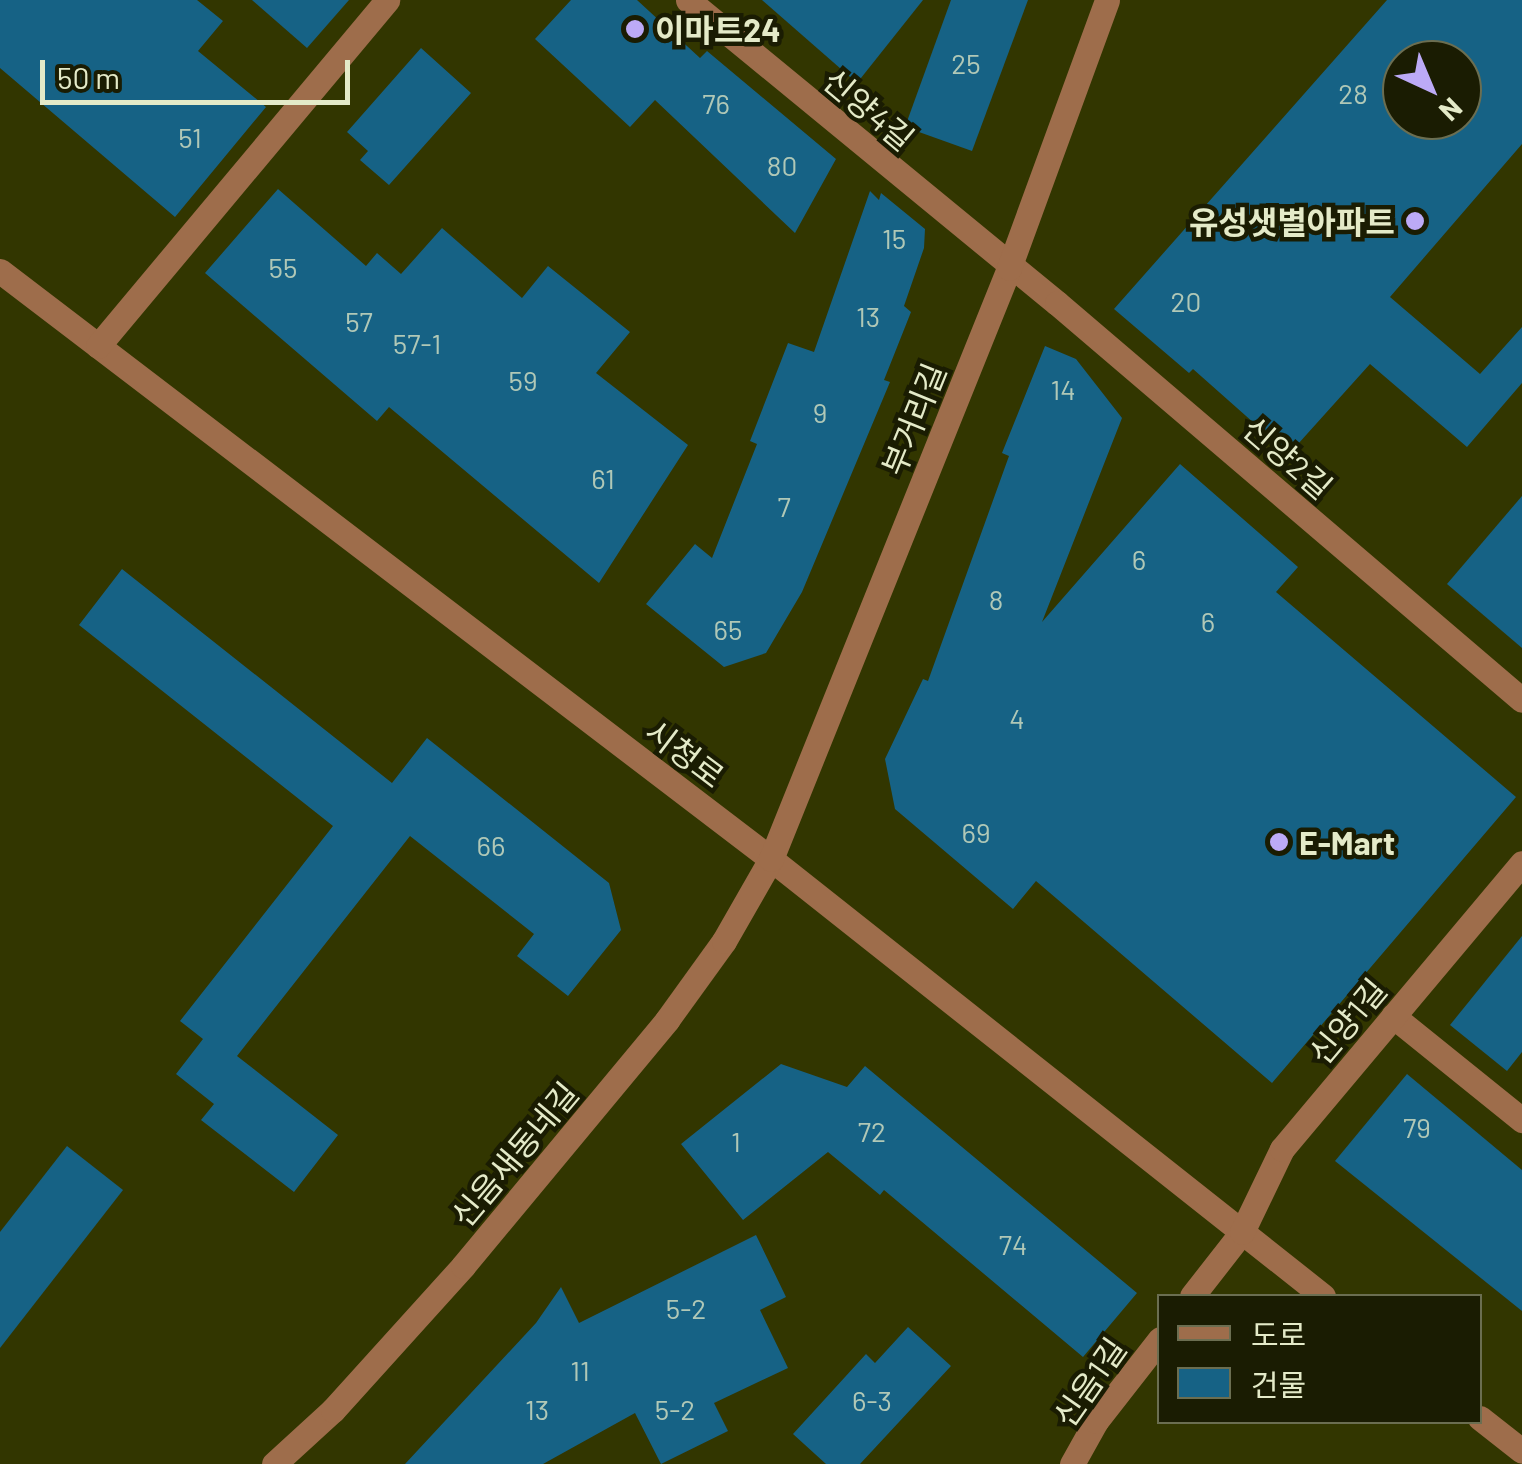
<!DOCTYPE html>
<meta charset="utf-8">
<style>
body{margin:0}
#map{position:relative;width:1522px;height:1464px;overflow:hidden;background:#323600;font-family:Barlow,"Noto Sans KR",sans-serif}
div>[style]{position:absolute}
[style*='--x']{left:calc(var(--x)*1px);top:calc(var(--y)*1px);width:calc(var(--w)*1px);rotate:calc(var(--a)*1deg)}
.building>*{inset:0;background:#166285}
.minor>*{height:25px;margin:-12.5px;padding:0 12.5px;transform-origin:12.5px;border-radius:12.5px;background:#9e6d4b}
.dots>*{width:28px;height:28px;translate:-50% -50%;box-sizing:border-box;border:5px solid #1a1c02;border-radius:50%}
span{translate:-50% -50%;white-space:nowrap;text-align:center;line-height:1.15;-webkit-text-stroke:9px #1a1c02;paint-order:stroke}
.number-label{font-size:28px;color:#b0c8b7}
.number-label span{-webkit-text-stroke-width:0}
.poi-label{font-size:32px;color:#e4eac8;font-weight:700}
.left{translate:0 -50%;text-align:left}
.right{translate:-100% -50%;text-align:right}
.street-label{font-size:32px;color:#e4eac8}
.legend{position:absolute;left:1157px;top:1294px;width:325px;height:130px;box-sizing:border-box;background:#1a1c02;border:2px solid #6b6e51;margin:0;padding:12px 18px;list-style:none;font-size:30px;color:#e4eac8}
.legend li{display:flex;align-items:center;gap:20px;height:50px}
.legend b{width:50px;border:2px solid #6b6e51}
.north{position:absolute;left:1382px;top:40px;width:100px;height:100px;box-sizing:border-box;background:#1a1c02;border:2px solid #6b6e51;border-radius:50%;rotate:136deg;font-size:28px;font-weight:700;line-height:40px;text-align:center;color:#e4eac8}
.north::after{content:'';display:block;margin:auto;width:35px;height:45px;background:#bcaaf6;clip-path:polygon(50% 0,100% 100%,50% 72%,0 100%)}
.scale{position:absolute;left:40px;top:60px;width:310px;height:45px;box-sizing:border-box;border:5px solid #e4eac8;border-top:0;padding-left:12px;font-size:30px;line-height:35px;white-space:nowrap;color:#e4eac8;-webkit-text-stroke:8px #1a1c02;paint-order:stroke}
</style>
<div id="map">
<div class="building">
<i style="clip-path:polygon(0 0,197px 0,223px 21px,198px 51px,266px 107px,175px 217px,0 68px)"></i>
<i style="clip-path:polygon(252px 0,349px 0,307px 48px)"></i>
<i style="clip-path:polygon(571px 0,637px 0,700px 58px,707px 51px,836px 159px,795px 233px,655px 100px,630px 127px,535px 39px)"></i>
<i style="clip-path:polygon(762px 0,923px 0,857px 83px)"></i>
<i style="clip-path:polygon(951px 0,1028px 0,972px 151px,905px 127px)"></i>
<i style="clip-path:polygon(evenodd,1387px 0,1522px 0,1522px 144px,1390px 297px,1480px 374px,1522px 327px,1522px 383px,1467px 447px,1370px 364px,1289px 454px,1193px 369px,1189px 373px,1114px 309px,1387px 0,1402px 60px,1462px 60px,1462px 120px,1402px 120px,1402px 60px)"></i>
<i style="clip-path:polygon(421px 48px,471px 93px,389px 185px,360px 160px,368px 151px,347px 132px)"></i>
<i style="clip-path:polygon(278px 189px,366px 266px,377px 253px,401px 274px,442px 228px,522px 298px,548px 266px,630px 332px,596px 373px,688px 445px,599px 583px,389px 407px,377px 421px,205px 273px)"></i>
<i style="clip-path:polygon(870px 191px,879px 200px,881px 193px,925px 229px,924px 248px,904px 306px,911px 312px,884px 380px,890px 382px,802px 592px,766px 653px,724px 667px,646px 604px,695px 544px,712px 558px,757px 444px,750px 441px,788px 343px,814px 352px)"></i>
<i style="clip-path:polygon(1045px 346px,1076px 359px,1122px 418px,1042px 622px,1180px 464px,1298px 567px,1276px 592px,1516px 797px,1272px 1083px,1036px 881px,1013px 909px,895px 809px,885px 759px,923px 679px,928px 681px,1009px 456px,1002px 453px)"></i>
<i style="clip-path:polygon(1522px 496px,1522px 648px,1447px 584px)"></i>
<i style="clip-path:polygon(122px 569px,392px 783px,427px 738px,609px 883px,621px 930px,568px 996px,517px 956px,534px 934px,410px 836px,237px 1056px,338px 1135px,294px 1192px,201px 1120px,214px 1104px,176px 1074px,203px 1039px,180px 1021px,333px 826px,79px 625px)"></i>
<i style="clip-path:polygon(1522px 936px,1522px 1052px,1507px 1071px,1450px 1025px)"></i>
<i style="clip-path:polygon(781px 1064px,847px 1087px,865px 1066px,1137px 1293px,1083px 1357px,884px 1190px,880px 1195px,828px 1152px,743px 1220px,681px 1144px)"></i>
<i style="clip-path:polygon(1407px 1074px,1522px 1170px,1522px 1311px,1335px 1161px)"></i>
<i style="clip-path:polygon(67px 1146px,123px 1190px,0 1348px,0 1232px)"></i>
<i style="clip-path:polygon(756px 1235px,786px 1297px,760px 1310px,788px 1368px,714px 1403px,728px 1431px,661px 1464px,635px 1413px,543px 1464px,405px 1464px,536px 1323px,561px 1287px,579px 1323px)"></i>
<i style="clip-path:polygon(908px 1327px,951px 1366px,860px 1464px,826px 1464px,793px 1434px,866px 1354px,875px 1363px)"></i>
</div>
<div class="minor">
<i style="--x:688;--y:0;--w:477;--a:39.4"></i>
<i style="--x:1057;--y:303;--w:611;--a:40.49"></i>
<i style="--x:0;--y:271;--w:970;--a:37.33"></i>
<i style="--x:771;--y:859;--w:704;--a:38.37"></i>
<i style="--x:98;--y:346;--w:451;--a:-50.1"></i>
<i style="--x:1393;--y:1016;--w:166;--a:38.9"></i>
<i style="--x:1192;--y:1296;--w:81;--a:-52"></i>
<i style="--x:1242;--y:1232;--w:92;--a:-64.3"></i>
<i style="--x:1282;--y:1149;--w:373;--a:-50"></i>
<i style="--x:1480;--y:1418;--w:53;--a:38.2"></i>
<i style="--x:274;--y:1464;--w:80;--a:-42.5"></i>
<i style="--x:333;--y:1410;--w:194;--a:-47.9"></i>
<i style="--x:463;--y:1266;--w:320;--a:-50.3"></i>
<i style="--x:667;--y:1020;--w:97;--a:-54.2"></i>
<i style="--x:724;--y:941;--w:95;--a:-60.2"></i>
<i style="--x:771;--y:859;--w:637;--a:-68.06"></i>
<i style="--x:1009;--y:268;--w:285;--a:-69.9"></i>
<i style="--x:1072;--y:1464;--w:49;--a:-60.8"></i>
<i style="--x:1096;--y:1421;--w:104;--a:-52"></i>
</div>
<div class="dots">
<i style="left:635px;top:29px;background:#bcaaf6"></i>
<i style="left:1415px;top:221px;background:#bcaaf6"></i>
<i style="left:1279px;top:842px;background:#bcaaf6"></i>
</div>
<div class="number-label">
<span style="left:966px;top:63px">25</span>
<span style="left:1353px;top:93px">28</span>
<span style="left:716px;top:103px">76</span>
<span style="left:190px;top:137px">51</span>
<span style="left:782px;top:165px">80</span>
<span style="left:894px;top:238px">15</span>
<span style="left:283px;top:267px">55</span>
<span style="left:1186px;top:301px">20</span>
<span style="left:868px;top:316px">13</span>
<span style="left:359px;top:321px">57</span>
<span style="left:417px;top:343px">57-1</span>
<span style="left:523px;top:380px">59</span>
<span style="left:1063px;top:389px">14</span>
<span style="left:820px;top:412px">9</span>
<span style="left:603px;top:478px">61</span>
<span style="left:784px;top:506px">7</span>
<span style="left:1139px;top:559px">6</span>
<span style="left:996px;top:599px">8</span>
<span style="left:1208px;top:621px">6</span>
<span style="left:728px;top:629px">65</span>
<span style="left:1017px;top:718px">4</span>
<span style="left:976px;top:832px">69</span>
<span style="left:491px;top:845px">66</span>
<span style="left:1417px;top:1127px">79</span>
<span style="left:872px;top:1131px">72</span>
<span style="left:736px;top:1141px">1</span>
<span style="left:1013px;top:1244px">74</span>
<span style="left:686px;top:1308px">5-2</span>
<span style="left:580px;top:1370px">11</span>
<span style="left:872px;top:1400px">6-3</span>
<span style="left:537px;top:1409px">13</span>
<span style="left:675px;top:1409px">5-2</span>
</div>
<div class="poi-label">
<span class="left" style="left:655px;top:29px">이마트24</span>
<span class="right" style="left:1395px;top:221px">유성샛별아파트</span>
<span class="left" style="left:1299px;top:842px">E-Mart</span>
</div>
<div class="street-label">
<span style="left:869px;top:109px;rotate:40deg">신양4길</span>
<span style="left:913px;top:419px;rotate:-68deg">부거리길</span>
<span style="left:1288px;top:457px;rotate:41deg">신양2길</span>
<span style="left:685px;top:753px;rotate:37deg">시청로</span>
<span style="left:1347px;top:1021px;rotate:-50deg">신양1길</span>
<span style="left:514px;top:1154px;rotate:-50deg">신음새동네길</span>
<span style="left:1089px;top:1382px;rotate:-55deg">신음1길</span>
</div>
<ul class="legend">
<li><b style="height:12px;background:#9e6d4b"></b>도로</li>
<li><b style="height:28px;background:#166285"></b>건물</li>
</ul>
<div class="north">N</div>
<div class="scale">50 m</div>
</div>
